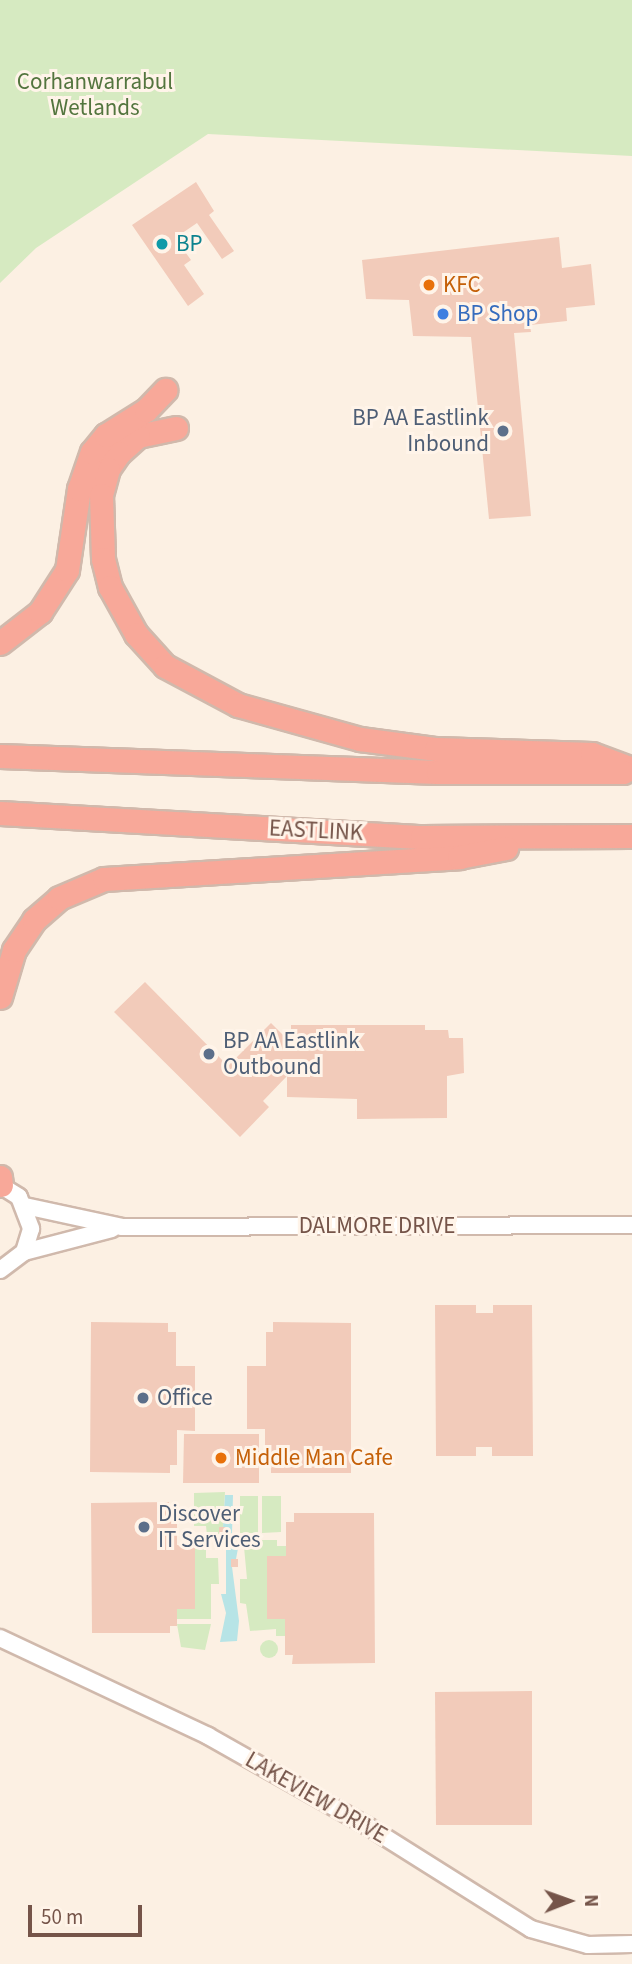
<!DOCTYPE html>
<style>
body{margin:0}
#map{position:relative;width:632px;height:1964px;overflow:hidden;background:#fcf0e3;font-family:"Source Sans 3",sans-serif}
div>[style]{position:absolute}
[style*='--x']{left:calc(var(--x)*1px);top:calc(var(--y)*1px);width:calc(var(--w)*1px);rotate:calc(var(--a)*1deg)}
.green>*{inset:0;background:#d6eac1}
.round{border-radius:50%}
.water>*{inset:0;background:#b7e4e6}
.building>*{inset:0;background:#f2cbba}
.roads{filter:drop-shadow(2px 0 #d0b9ac) drop-shadow(-2px 0 #d0b9ac) drop-shadow(0 2px #d0b9ac) drop-shadow(0 -2px #d0b9ac)}
.minor>*{height:16px;margin:-8px;padding:0 8px;transform-origin:8px;border-radius:8px;background:#fff}
.highway>*{height:23px;margin:-11.5px;padding:0 11.5px;transform-origin:11.5px;border-radius:11.5px;background:#f8a899}
.dots>*{width:19px;height:19px;translate:-50% -50%;box-sizing:border-box;border:4px solid #fff4e9;border-radius:50%}
span{translate:-50% -50%;white-space:nowrap;text-align:center;line-height:1.15;-webkit-text-stroke:6px #fff4e9;paint-order:stroke}
.park-label{font-size:23px;color:#53753e}
.culture-label{font-size:23px;color:#0d838f}
.left{translate:0 -50%;text-align:left}
.food-label{font-size:23px;color:#c56008}
.shop-label{font-size:23px;color:#366cbe}
.service-label{font-size:23px;color:#4e5e75}
.right{translate:-100% -50%;text-align:right}
.street-label{font-size:23px;color:#755449}
.north{position:absolute;left:534px;top:1866px;width:70px;height:70px;-webkit-text-stroke:5px #fff4e9;paint-order:stroke;rotate:89deg;font-size:19px;font-weight:700;line-height:28px;text-align:center;color:#755449}
.north::after{content:'';display:block;margin:auto;width:24px;height:32px;background:#755449;clip-path:polygon(50% 0,100% 100%,50% 72%,0 100%)}
.scale{position:absolute;left:28px;top:1905px;width:114px;height:32px;box-sizing:border-box;border:4px solid #755449;border-top:0;padding-left:9px;font-size:21px;line-height:24px;white-space:nowrap;color:#755449;-webkit-text-stroke:5px #fff4e9;paint-order:stroke}
</style>
<div id="map">
<div class="green">
<i style="clip-path:polygon(0 0,632px 0,632px 156px,208px 134px,36px 248px,0 283px)"></i>
<i style="clip-path:polygon(225px 1492px,223px 1528px,219px 1528px,219px 1534px,207px 1535px,206px 1526px,194px 1526px,194px 1493px)"></i>
<i style="clip-path:polygon(240px 1496px,258px 1496px,258px 1533px,240px 1533px)"></i>
<i style="clip-path:polygon(262px 1496px,281px 1496px,281px 1532px,262px 1533px)"></i>
<i style="clip-path:polygon(262px 1540px,277px 1540px,277px 1546px,286px 1546px,286px 1556px,267px 1557px,267px 1619px,285px 1619px,285px 1636px,276px 1636px,276px 1629px,250px 1631px,246px 1604px,240px 1603px,240px 1579px,247px 1579px,244px 1547px,262px 1547px)"></i>
<i style="clip-path:polygon(187px 1543px,206px 1543px,206px 1558px,218px 1558px,219px 1584px,211px 1584px,211px 1619px,177px 1619px,177px 1609px,195px 1608px,195px 1546px)"></i>
<i style="clip-path:polygon(177px 1624px,211px 1624px,205px 1650px,181px 1647px)"></i>
<i class="round" style="left:260px;top:1640px;width:18px;height:18px"></i>
</div>
<div class="water">
<i style="clip-path:polygon(225px 1495px,233px 1495px,232px 1534px,223px 1528px)"></i>
<i style="clip-path:polygon(226px 1543px,239px 1543px,236px 1559px,231px 1559px,239px 1621px,237px 1641px,220px 1642px,226px 1613px,221px 1594px,226px 1594px)"></i>
</div>
<div class="building">
<i style="clip-path:polygon(196px 182px,214px 211px,209px 215px,234px 251px,222px 259px,197px 223px,175px 238px,191px 260px,184px 265px,204px 294px,188px 306px,132px 225px)"></i>
<i style="clip-path:polygon(559px 237px,562px 268px,591px 264px,595px 305px,566px 308px,567px 321px,530px 325px,531px 332px,514px 333px,531px 516px,489px 519px,471px 337px,413px 336px,409px 300px,366px 299px,362px 260px)"></i>
<i style="clip-path:polygon(145px 982px,228px 1066px,271px 1023px,287px 1039px,291px 1039px,291px 1025px,425px 1025px,425px 1030px,448px 1030px,449px 1038px,463px 1038px,464px 1073px,447px 1076px,447px 1118px,357px 1119px,357px 1099px,287px 1097px,287px 1076px,263px 1101px,269px 1107px,240px 1137px,114px 1012px)"></i>
<i style="clip-path:polygon(435px 1305px,476px 1305px,476px 1313px,493px 1313px,493px 1305px,532px 1305px,533px 1456px,492px 1456px,492px 1447px,476px 1447px,476px 1456px,436px 1456px)"></i>
<i style="clip-path:polygon(91px 1322px,168px 1323px,168px 1332px,176px 1332px,176px 1366px,195px 1366px,195px 1431px,177px 1430px,177px 1465px,170px 1465px,170px 1473px,90px 1472px)"></i>
<i style="clip-path:polygon(273px 1322px,351px 1323px,351px 1473px,271px 1473px,271px 1464px,265px 1464px,265px 1429px,247px 1429px,247px 1366px,266px 1366px,266px 1332px,273px 1332px)"></i>
<i style="clip-path:polygon(184px 1434px,259px 1434px,259px 1483px,183px 1483px)"></i>
<i style="clip-path:polygon(169px 1502px,169px 1510px,177px 1510px,177px 1545px,195px 1545px,195px 1609px,177px 1609px,177px 1626px,170px 1626px,170px 1633px,92px 1633px,91px 1503px)"></i>
<i style="clip-path:polygon(294px 1513px,374px 1513px,375px 1663px,292px 1664px,293px 1655px,285px 1655px,285px 1619px,267px 1619px,267px 1556px,286px 1556px,286px 1522px,294px 1522px)"></i>
<i style="clip-path:polygon(219px 1527px,227px 1527px,227px 1534px,219px 1534px)"></i>
<i style="clip-path:polygon(231px 1559px,238px 1559px,238px 1567px,231px 1567px)"></i>
<i style="clip-path:polygon(532px 1691px,532px 1825px,436px 1825px,435px 1692px)"></i>
</div>
<div class="roads">
<div class="minor">
<i style="--x:0;--y:1185;--w:22;--a:32"></i>
<i style="--x:19;--y:1197;--w:34;--a:69"></i>
<i style="--x:31;--y:1229;--w:24;--a:107"></i>
<i style="--x:24;--y:1252;--w:30;--a:143"></i>
<i style="--x:25;--y:1206;--w:99;--a:12.2"></i>
<i style="--x:122;--y:1227;--w:510;--a:-0.22"></i>
<i style="--x:24;--y:1252;--w:91;--a:-14.6"></i>
<i style="--x:0;--y:1638;--w:230;--a:25.2"></i>
<i style="--x:208;--y:1736;--w:185;--a:29.5"></i>
<i style="--x:369;--y:1827;--w:191;--a:32.2"></i>
<i style="--x:531;--y:1929;--w:59;--a:15.7"></i>
<i style="--x:588;--y:1945;--w:44;--a:-1.3"></i>
</div>
<div class="highway">
<i style="--x:176;--y:428;--w:39;--a:168"></i>
<i style="--x:138;--y:436;--w:25;--a:138"></i>
<i style="--x:119;--y:453;--w:19;--a:125"></i>
<i style="--x:108;--y:469;--w:27;--a:105"></i>
<i style="--x:101;--y:495;--w:64;--a:88.2"></i>
<i style="--x:103;--y:559;--w:29;--a:76"></i>
<i style="--x:110;--y:587;--w:54;--a:61"></i>
<i style="--x:136;--y:634;--w:43;--a:47.8"></i>
<i style="--x:165;--y:666;--w:83;--a:28.1"></i>
<i style="--x:238;--y:705;--w:127;--a:15.6"></i>
<i style="--x:360;--y:739;--w:77;--a:7.5"></i>
<i style="--x:436;--y:749;--w:156;--a:1.8"></i>
<i style="--x:592;--y:754;--w:43;--a:20.6"></i>
<i style="--x:0;--y:643;--w:51;--a:-37.8"></i>
<i style="--x:40;--y:612;--w:50;--a:-57.3"></i>
<i style="--x:67;--y:570;--w:82;--a:-81.6"></i>
<i style="--x:79;--y:489;--w:39;--a:-71"></i>
<i style="--x:92;--y:452;--w:22;--a:-51"></i>
<i style="--x:106;--y:435;--w:47;--a:-32"></i>
<i style="--x:146;--y:410;--w:28;--a:-46"></i>
<i style="--x:0;--y:756;--w:438;--a:2.1"></i>
<i style="--x:438;--y:772;--w:185;--a:0"></i>
<i style="--x:0;--y:813;--w:423;--a:3.3"></i>
<i style="--x:422;--y:837;--w:210;--a:-0.3"></i>
<i style="--x:0;--y:997;--w:49;--a:-73.4"></i>
<i style="--x:14;--y:950;--w:36;--a:-56"></i>
<i style="--x:34;--y:920;--w:33;--a:-41"></i>
<i style="--x:59;--y:898;--w:49;--a:-22.9"></i>
<i style="--x:104;--y:879;--w:356;--a:-3.5"></i>
<i style="--x:459;--y:857;--w:48;--a:-10.8"></i>
<i style="--x:0;--y:1177;--w:8;--a:83"></i>
</div>
</div>
<div class="dots">
<i style="left:162px;top:244px;background:#0f9aa8"></i>
<i style="left:429px;top:285px;background:#e8710a"></i>
<i style="left:443px;top:314px;background:#3f7fe0"></i>
<i style="left:503px;top:431px;background:#5c6f8a"></i>
<i style="left:209px;top:1054px;background:#5c6f8a"></i>
<i style="left:143px;top:1398px;background:#5c6f8a"></i>
<i style="left:221px;top:1458px;background:#e8710a"></i>
<i style="left:144px;top:1527px;background:#5c6f8a"></i>
</div>
<div class="park-label">
<span style="left:95px;top:95px">Corhanwarrabul<br>Wetlands</span>
</div>
<div class="culture-label">
<span class="left" style="left:176px;top:244px">BP</span>
</div>
<div class="food-label">
<span class="left" style="left:443px;top:285px">KFC</span>
<span class="left" style="left:235px;top:1458px">Middle Man Cafe</span>
</div>
<div class="shop-label">
<span class="left" style="left:457px;top:314px">BP Shop</span>
</div>
<div class="service-label">
<span class="right" style="left:489px;top:431px">BP AA Eastlink<br>Inbound</span>
<span class="left" style="left:223px;top:1054px">BP AA Eastlink<br>Outbound</span>
<span class="left" style="left:157px;top:1398px">Office</span>
<span class="left" style="left:158px;top:1527px">Discover<br>IT Services</span>
</div>
<div class="street-label">
<span style="left:316px;top:831px;rotate:3deg">EASTLINK</span>
<span style="left:377px;top:1226px">DALMORE DRIVE</span>
<span style="left:316px;top:1798px;rotate:30deg">LAKEVIEW DRIVE</span>
</div>
<div class="north">N</div>
<div class="scale">50 m</div>
</div>
